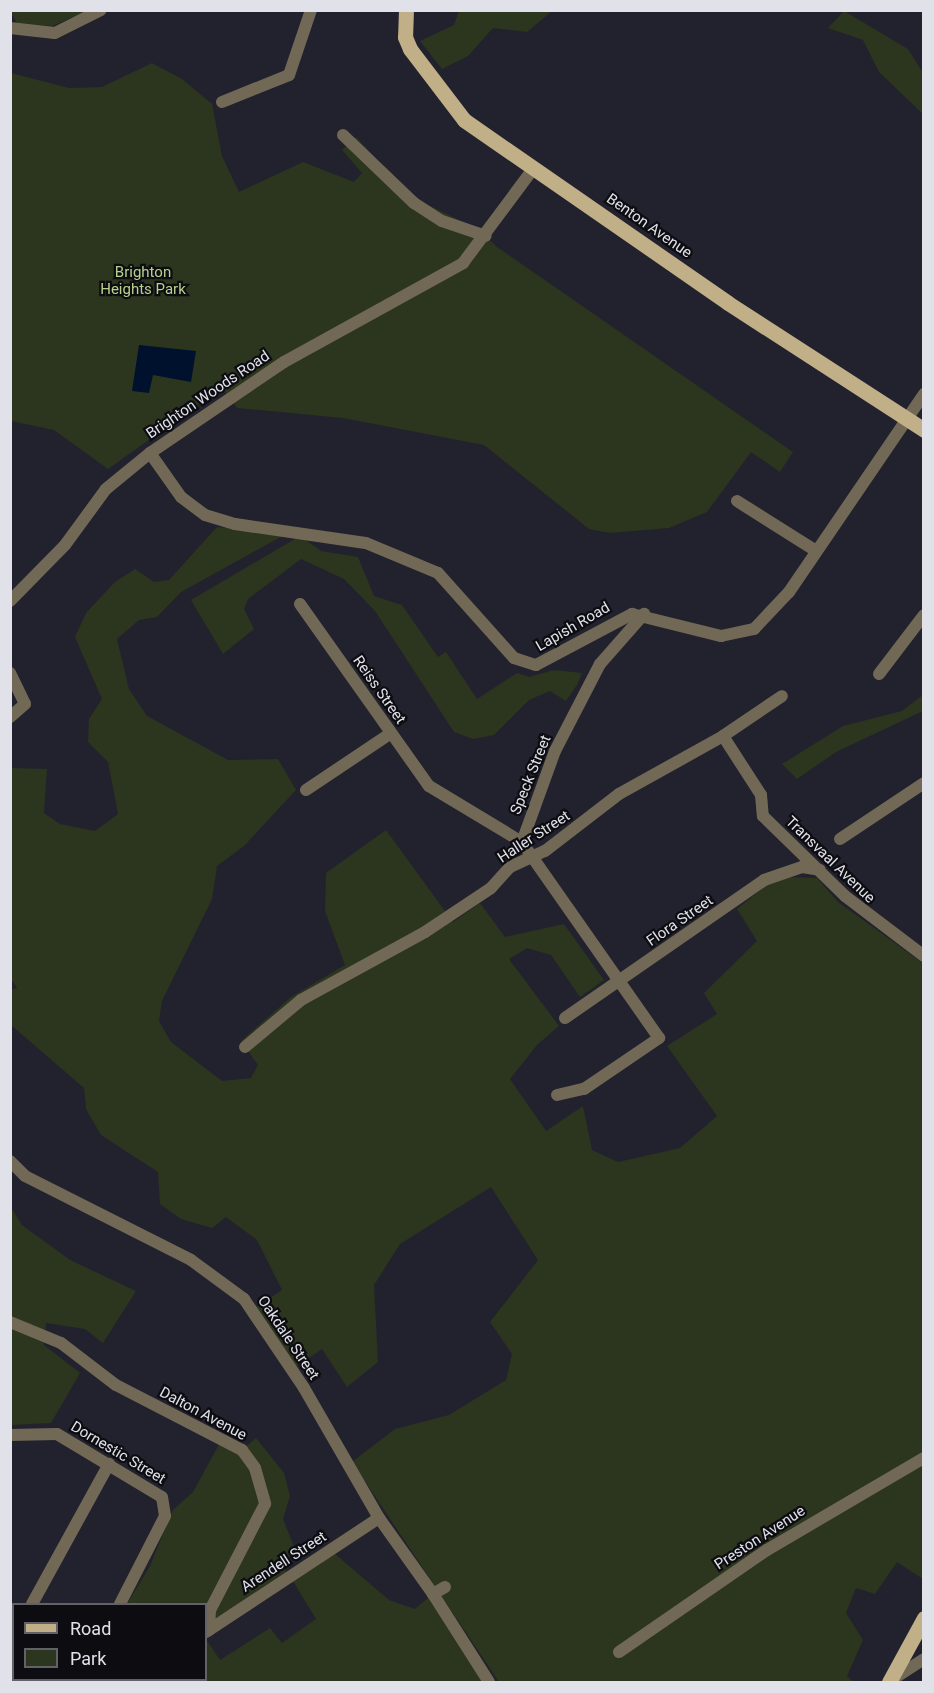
<!DOCTYPE html>
<style>
body{margin:0}
#map{position:relative;width:934px;height:1693px;overflow:hidden;background:#22222e;font-family:Roboto,sans-serif}
div>[style]{position:absolute}
[style*='--x']{left:calc(var(--x)*1px);top:calc(var(--y)*1px);width:calc(var(--w)*1px);rotate:calc(var(--a)*1deg)}
.green>*{inset:0;background:#2c351e}
.water>*{inset:0;background:#00112e}
.minor>*{height:12px;margin:-6px;padding:0 6px;transform-origin:6px;border-radius:6px;background:#716956}
.primary>*{height:15px;margin:-7.5px;padding:0 7.5px;transform-origin:7.5px;border-radius:7.5px;background:#c0af87}
span{translate:-50% -50%;white-space:nowrap;text-align:center;line-height:1.15;-webkit-text-stroke:4.5px #0c0c11;paint-order:stroke}
.street-label{font-size:15px;color:#e0e1e9}
.park-label{font-size:15px;color:#b6d28c}
.frame{position:absolute;inset:0;border:12px solid #e0e1e9;pointer-events:none}
.legend{position:absolute;left:12px;top:1603px;width:195px;height:78px;box-sizing:border-box;background:#0c0c11;border:2px solid #616167;margin:0;padding:8px 10px;list-style:none;font-size:18px;color:#e0e1e9}
.legend li{display:flex;align-items:center;gap:12px;height:30px}
.legend b{width:30px;border:2px solid #616167}
</style>
<div id="map">
<div class="green">
<i style="clip-path:polygon(10px 11px,88px 11px,52px 26px,17px 23px)"></i>
<i style="clip-path:polygon(459px 11px,459px 10px,552px 11px,527px 32px,493px 28px,468px 56px,442px 69px,420px 41px,454px 25px)"></i>
<i style="clip-path:polygon(844px 11px,908px 49px,923px 73px,923px 114px,879px 72px,863px 40px,828px 28px)"></i>
<i style="clip-path:polygon(152px 63px,182px 79px,212px 104px,222px 156px,239px 192px,303px 162px,354px 182px,362px 173px,342px 150px,356px 137px,411px 197px,478px 229px,497px 247px,793px 452px,780px 472px,751px 452px,707px 512px,669px 528px,610px 533px,589px 529px,484px 445px,343px 418px,237px 408px,222px 388px,108px 469px,54px 430px,11px 421px,11px 73px,69px 88px,102px 87px)"></i>
<i style="clip-path:polygon(217px 527px,286px 534px,181px 592px,157px 617px,139px 620px,117px 639px,129px 689px,147px 716px,228px 760px,278px 759px,296px 790px,244px 846px,217px 866px,212px 899px,162px 1001px,159px 1021px,171px 1042px,222px 1081px,251px 1078px,258px 1065px,241px 1041px,291px 997px,345px 965px,325px 911px,326px 873px,386px 830px,453px 922px,480px 903px,505px 937px,564px 924px,604px 980px,580px 997px,551px 955px,527px 948px,509px 959px,559px 1026px,537px 1045px,510px 1079px,546px 1131px,583px 1106px,592px 1150px,618px 1162px,680px 1148px,717px 1116px,667px 1046px,717px 1014px,704px 993px,757px 941px,737px 909px,768px 884px,788px 877px,817px 878px,838px 902px,924px 964px,923px 1579px,897px 1562px,875px 1594px,856px 1588px,846px 1613px,863px 1640px,847px 1676px,853px 1682px,499px 1682px,352px 1462px,395px 1429px,449px 1415px,506px 1380px,512px 1354px,490px 1322px,538px 1260px,491px 1187px,400px 1244px,374px 1285px,378px 1362px,347px 1387px,322px 1349px,294px 1368px,255px 1308px,282px 1290px,257px 1240px,226px 1217px,212px 1228px,181px 1219px,160px 1204px,158px 1172px,101px 1135px,86px 1109px,84px 1088px,11px 1025px,11px 990px,17px 988px,10px 977px,11px 768px,47px 769px,44px 813px,60px 824px,95px 831px,118px 814px,108px 762px,88px 742px,89px 719px,102px 699px,75px 637px,86px 613px,115px 582px,135px 569px,154px 582px,169px 580px)"></i>
<i style="clip-path:polygon(300px 536px,321px 551px,358px 557px,374px 596px,402px 605px,438px 657px,446px 652px,477px 699px,517px 673px,529px 677px,554px 670px,582px 673px,577px 685px,566px 701px,550px 691px,529px 700px,494px 735px,473px 739px,454px 732px,375px 611px,344px 579px,301px 559px,248px 599px,244px 609px,254px 629px,223px 654px,191px 600px)"></i>
<i style="clip-path:polygon(923px 695px,923px 711px,836px 752px,797px 779px,782px 764px,843px 726px,902px 711px)"></i>
<i style="clip-path:polygon(10px 1206px,22px 1225px,70px 1260px,136px 1291px,103px 1343px,85px 1329px,46px 1323px,44px 1345px,80px 1373px,51px 1423px,11px 1425px)"></i>
<i style="clip-path:polygon(256px 1438px,284px 1473px,290px 1496px,283px 1519px,295px 1549px,283px 1565px,287px 1573px,206px 1626px,206px 1604px,127px 1604px,150px 1566px,173px 1510px,193px 1492px,222px 1439px,242px 1450px)"></i>
<i style="clip-path:polygon(334px 1553px,389px 1600px,415px 1609px,429px 1597px,483px 1682px,11px 1682px,10px 1646px,14px 1680px,206px 1680px,206px 1639px,220px 1660px,270px 1628px,282px 1643px,316px 1619px,293px 1581px)"></i>
</div>
<div class="water">
<i style="clip-path:polygon(139px 345px,196px 351px,191px 382px,153px 375px,149px 393px,132px 391px)"></i>
</div>
<div class="minor">
<i style="--x:10;--y:28;--w:45;--a:6.3"></i>
<i style="--x:55;--y:33;--w:51;--a:-26.6"></i>
<i style="--x:222;--y:102;--w:72;--a:-21.9"></i>
<i style="--x:289;--y:75;--w:69;--a:-71.3"></i>
<i style="--x:343;--y:135;--w:98;--a:43.8"></i>
<i style="--x:414;--y:203;--w:33;--a:33"></i>
<i style="--x:442;--y:221;--w:46;--a:18.8"></i>
<i style="--x:150;--y:453;--w:54;--a:54.8"></i>
<i style="--x:181;--y:497;--w:30;--a:37"></i>
<i style="--x:205;--y:515;--w:31;--a:17"></i>
<i style="--x:235;--y:524;--w:132;--a:8.3"></i>
<i style="--x:366;--y:543;--w:78;--a:22.6"></i>
<i style="--x:438;--y:573;--w:114;--a:48.2"></i>
<i style="--x:514;--y:658;--w:23;--a:18"></i>
<i style="--x:536;--y:665;--w:109;--a:-28"></i>
<i style="--x:632;--y:614;--w:92;--a:13.9"></i>
<i style="--x:721;--y:636;--w:34;--a:-12"></i>
<i style="--x:754;--y:629;--w:51;--a:-46.6"></i>
<i style="--x:789;--y:592;--w:240;--a:-55.7"></i>
<i style="--x:737;--y:501;--w:93;--a:32.3"></i>
<i style="--x:10;--y:601;--w:78;--a:-45.5"></i>
<i style="--x:65;--y:545;--w:69;--a:-53.8"></i>
<i style="--x:106;--y:489;--w:57;--a:-39.3"></i>
<i style="--x:150;--y:453;--w:162;--a:-34.2"></i>
<i style="--x:284;--y:362;--w:205;--a:-28.9"></i>
<i style="--x:463;--y:263;--w:117;--a:-53.3"></i>
<i style="--x:300;--y:604;--w:223;--a:54.7"></i>
<i style="--x:429;--y:786;--w:109;--a:31.1"></i>
<i style="--x:10;--y:673;--w:34;--a:64"></i>
<i style="--x:25;--y:704;--w:20;--a:139"></i>
<i style="--x:879;--y:674;--w:74;--a:-52.7"></i>
<i style="--x:723;--y:736;--w:70;--a:57.2"></i>
<i style="--x:761;--y:795;--w:21;--a:85"></i>
<i style="--x:763;--y:816;--w:115;--a:44.3"></i>
<i style="--x:845;--y:896;--w:99;--a:37.2"></i>
<i style="--x:306;--y:790;--w:102;--a:-33.8"></i>
<i style="--x:840;--y:839;--w:101;--a:-33.7"></i>
<i style="--x:565;--y:1018;--w:242;--a:-34.7"></i>
<i style="--x:764;--y:880;--w:40;--a:-18.9"></i>
<i style="--x:802;--y:867;--w:18;--a:9"></i>
<i style="--x:245;--y:1047;--w:73;--a:-40"></i>
<i style="--x:301;--y:1000;--w:141;--a:-28.7"></i>
<i style="--x:425;--y:932;--w:79;--a:-33.7"></i>
<i style="--x:491;--y:888;--w:28;--a:-48"></i>
<i style="--x:510;--y:867;--w:38;--a:-25"></i>
<i style="--x:545;--y:851;--w:93;--a:-37.6"></i>
<i style="--x:619;--y:794;--w:119;--a:-29.1"></i>
<i style="--x:723;--y:736;--w:71;--a:-34.1"></i>
<i style="--x:557;--y:1095;--w:28;--a:-13"></i>
<i style="--x:584;--y:1089;--w:91;--a:-34.2"></i>
<i style="--x:659;--y:1038;--w:239;--a:-125"></i>
<i style="--x:522;--y:842;--w:97;--a:-70.1"></i>
<i style="--x:555;--y:751;--w:98;--a:-62.7"></i>
<i style="--x:600;--y:664;--w:67;--a:-48.7"></i>
<i style="--x:10;--y:1161;--w:21;--a:45"></i>
<i style="--x:25;--y:1176;--w:186;--a:26.8"></i>
<i style="--x:191;--y:1260;--w:66;--a:36.3"></i>
<i style="--x:244;--y:1299;--w:107;--a:56"></i>
<i style="--x:304;--y:1388;--w:150;--a:60"></i>
<i style="--x:379;--y:1518;--w:93;--a:54.6"></i>
<i style="--x:10;--y:1322;--w:55;--a:22.4"></i>
<i style="--x:61;--y:1343;--w:69;--a:37.4"></i>
<i style="--x:116;--y:1385;--w:142;--a:27.3"></i>
<i style="--x:242;--y:1450;--w:22;--a:54"></i>
<i style="--x:255;--y:1468;--w:37;--a:74"></i>
<i style="--x:265;--y:1504;--w:119;--a:117.4"></i>
<i style="--x:210;--y:1610;--w:20;--a:93"></i>
<i style="--x:10;--y:1435;--w:47;--a:-1.2"></i>
<i style="--x:57;--y:1434;--w:122;--a:31"></i>
<i style="--x:162;--y:1497;--w:19;--a:81"></i>
<i style="--x:165;--y:1516;--w:99;--a:117.1"></i>
<i style="--x:445;--y:1587;--w:14;--a:150"></i>
<i style="--x:433;--y:1594;--w:104;--a:57.5"></i>
<i style="--x:32;--y:1604;--w:160;--a:-61.2"></i>
<i style="--x:206;--y:1632;--w:207;--a:-33.4"></i>
<i style="--x:10;--y:1640;--w:6;--a:-51"></i>
<i style="--x:619;--y:1652;--w:180;--a:-34.6"></i>
<i style="--x:767;--y:1550;--w:182;--a:-30.4"></i>
<i style="--x:890;--y:1681;--w:40;--a:-32.9"></i>
<i style="--x:66;--y:1682;--w:3;--a:-45"></i>
<i style="--x:126;--y:1682;--w:4;--a:-27"></i>
</div>
<div class="primary">
<i style="--x:406;--y:10;--w:27;--a:92"></i>
<i style="--x:405;--y:37;--w:13;--a:67"></i>
<i style="--x:410;--y:49;--w:89;--a:52.7"></i>
<i style="--x:464;--y:120;--w:321;--a:34.7"></i>
<i style="--x:728;--y:303;--w:234;--a:32.9"></i>
<i style="--x:889;--y:1682;--w:73;--a:-61.3"></i>
</div>
<div class="street-label">
<span style="left:649px;top:226px;rotate:35deg">Benton Avenue</span>
<span style="left:208px;top:395px;rotate:-34deg">Brighton Woods Road</span>
<span style="left:573px;top:627px;rotate:-30deg">Lapish Road</span>
<span style="left:379px;top:690px;rotate:55deg">Reiss Street</span>
<span style="left:531px;top:775px;rotate:-68deg">Speck Street</span>
<span style="left:534px;top:837px;rotate:-33deg">Haller Street</span>
<span style="left:830px;top:860px;rotate:44deg">Transvaal Avenue</span>
<span style="left:680px;top:921px;rotate:-35deg">Flora Street</span>
<span style="left:288px;top:1338px;rotate:56deg">Oakdale Street</span>
<span style="left:203px;top:1414px;rotate:28deg">Dalton Avenue</span>
<span style="left:118px;top:1453px;rotate:31deg">Dornestic Street</span>
<span style="left:760px;top:1538px;rotate:-33deg">Preston Avenue</span>
<span style="left:284px;top:1562px;rotate:-33deg">Arendell Street</span>
</div>
<div class="park-label">
<span style="left:143px;top:281px">Brighton<br>Heights Park</span>
</div>
<div class="frame"></div>
<ul class="legend">
<li><b style="height:8px;background:#c0af87"></b>Road</li>
<li><b style="height:16px;background:#2c351e"></b>Park</li>
</ul>
</div>
